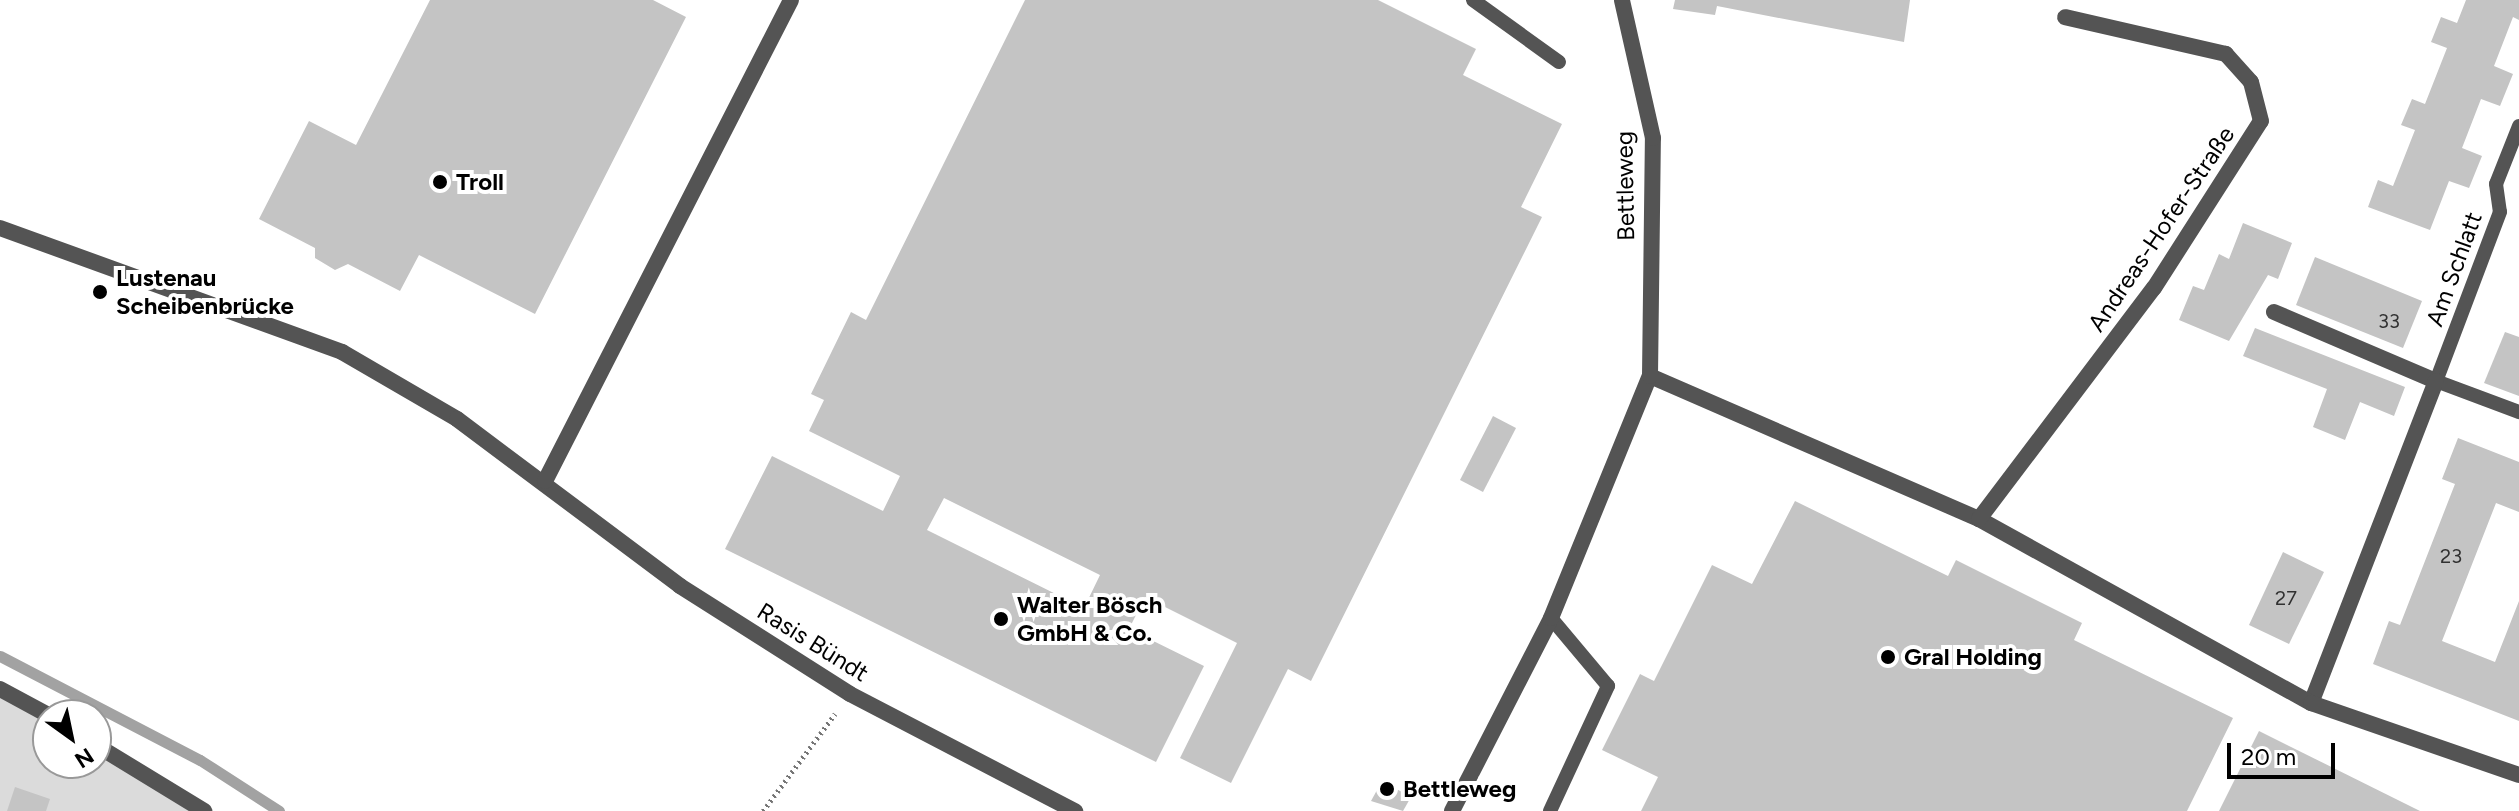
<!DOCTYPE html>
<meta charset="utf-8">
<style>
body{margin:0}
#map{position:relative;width:2519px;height:811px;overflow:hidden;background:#fff;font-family:Figtree,sans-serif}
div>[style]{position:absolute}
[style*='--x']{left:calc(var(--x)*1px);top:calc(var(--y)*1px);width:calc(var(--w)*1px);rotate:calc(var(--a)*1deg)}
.green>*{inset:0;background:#dbdbdb}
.stream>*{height:11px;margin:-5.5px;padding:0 5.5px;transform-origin:5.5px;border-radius:5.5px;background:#a2a2a2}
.building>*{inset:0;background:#c4c4c4}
.path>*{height:5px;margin-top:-2.5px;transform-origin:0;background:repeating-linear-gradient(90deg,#767676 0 2px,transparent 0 6px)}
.service>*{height:14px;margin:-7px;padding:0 7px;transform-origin:7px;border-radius:7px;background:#545454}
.minor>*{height:16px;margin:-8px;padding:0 8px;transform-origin:8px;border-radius:8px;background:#545454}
.dots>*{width:22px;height:22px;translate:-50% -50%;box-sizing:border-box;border:4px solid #fff;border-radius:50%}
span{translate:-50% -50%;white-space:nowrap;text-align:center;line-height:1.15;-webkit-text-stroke:8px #fff;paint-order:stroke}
.number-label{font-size:20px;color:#313131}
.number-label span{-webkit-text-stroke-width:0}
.poi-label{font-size:24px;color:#000;font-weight:700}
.left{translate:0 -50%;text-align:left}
.street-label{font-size:24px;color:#000}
.north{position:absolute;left:32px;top:699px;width:80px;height:80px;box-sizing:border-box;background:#fff;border:2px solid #999;border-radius:50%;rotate:147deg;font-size:22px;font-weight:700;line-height:32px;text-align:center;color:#000}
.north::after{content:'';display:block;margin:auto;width:28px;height:36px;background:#000;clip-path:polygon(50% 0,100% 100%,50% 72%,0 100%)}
.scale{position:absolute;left:2227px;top:743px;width:108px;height:36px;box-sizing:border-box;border:4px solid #000;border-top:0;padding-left:10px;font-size:24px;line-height:28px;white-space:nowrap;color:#000;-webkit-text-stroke:6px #fff;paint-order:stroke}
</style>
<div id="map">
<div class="green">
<i style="clip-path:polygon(0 689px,48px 715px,48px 763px,96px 763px,96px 745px,204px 811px,0 811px)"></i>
</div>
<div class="stream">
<i style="--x:0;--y:656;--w:225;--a:27.5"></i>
<i style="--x:200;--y:760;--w:94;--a:32.8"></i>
</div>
<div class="building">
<i style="clip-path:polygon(430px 0,653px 0,686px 17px,535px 314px,419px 255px,400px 291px,348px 264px,335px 270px,315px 258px,315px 248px,259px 219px,309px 121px,356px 145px)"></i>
<i style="clip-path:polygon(evenodd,1025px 0,1378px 0,1476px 49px,1463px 75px,1562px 124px,1521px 207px,1542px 217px,1311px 681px,1288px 669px,1231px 783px,1180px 758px,1237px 643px,1145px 597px,1129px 629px,1204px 666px,1156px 762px,725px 549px,772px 456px,883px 511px,900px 476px,809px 431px,824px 400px,811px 394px,851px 312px,866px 320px,1025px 0,944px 498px,1100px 575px,1084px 608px,927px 530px,944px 498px)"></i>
<i style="clip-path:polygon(1675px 0,1910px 0,1904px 42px,1717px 6px,1715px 15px,1673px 9px)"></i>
<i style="clip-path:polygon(2466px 0,2519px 0,2519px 20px,2513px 17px,2494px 66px,2513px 74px,2500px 106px,2481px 99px,2462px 148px,2482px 156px,2469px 188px,2449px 181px,2430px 230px,2368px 207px,2378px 180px,2393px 186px,2415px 130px,2401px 125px,2412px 99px,2425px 104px,2447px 48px,2431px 42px,2441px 17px,2457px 23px)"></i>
<i style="clip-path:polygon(2243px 223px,2292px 243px,2278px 279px,2268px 275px,2229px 341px,2179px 320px,2193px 286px,2204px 290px,2219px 254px,2229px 259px)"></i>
<i style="clip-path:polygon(2315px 257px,2422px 301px,2403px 348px,2296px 305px)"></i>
<i style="clip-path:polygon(2255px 328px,2405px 387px,2394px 416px,2360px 402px,2345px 440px,2313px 427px,2327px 389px,2243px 356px)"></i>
<i style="clip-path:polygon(2505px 332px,2519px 337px,2519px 396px,2484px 383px)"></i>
<i style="clip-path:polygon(1493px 416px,1516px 428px,1483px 492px,1460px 480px)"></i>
<i style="clip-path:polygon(2458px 438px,2519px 462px,2519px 512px,2496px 503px,2442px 641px,2495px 662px,2519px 601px,2519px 721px,2373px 664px,2389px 621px,2400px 625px,2455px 484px,2442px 479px)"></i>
<i style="clip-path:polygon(1795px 501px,1948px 576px,1956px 560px,2082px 623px,2074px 640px,2233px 718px,2187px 811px,1641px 811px,1658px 777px,1602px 750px,1640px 674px,1654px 681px,1712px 565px,1752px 584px)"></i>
<i style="clip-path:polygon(2283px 552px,2324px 572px,2289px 644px,2249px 625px)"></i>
<i style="clip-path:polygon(2259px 731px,2420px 811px,2219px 811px)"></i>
<i style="clip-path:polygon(1382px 781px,1411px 797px,1403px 811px,1371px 801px)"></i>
<i style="clip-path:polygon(15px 787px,50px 799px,46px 811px,7px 811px)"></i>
</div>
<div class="path">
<i style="--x:763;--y:811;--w:121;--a:-53.4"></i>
</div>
<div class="service">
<i style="--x:1473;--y:0;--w:106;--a:35.8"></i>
<i style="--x:2519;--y:126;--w:62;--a:111.6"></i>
<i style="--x:2496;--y:184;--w:28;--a:82"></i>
<i style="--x:2500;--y:212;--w:181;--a:110.7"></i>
<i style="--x:2436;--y:381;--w:89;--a:20.5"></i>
<i style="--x:1550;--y:811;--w:138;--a:-65.1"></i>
<i style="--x:1608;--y:686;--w:89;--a:-130"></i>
</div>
<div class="minor">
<i style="--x:0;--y:228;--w:364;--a:19.9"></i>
<i style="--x:342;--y:352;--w:133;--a:30.2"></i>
<i style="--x:457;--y:419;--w:279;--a:36.8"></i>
<i style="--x:680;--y:586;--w:201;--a:32.4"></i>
<i style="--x:850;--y:694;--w:254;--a:27.5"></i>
<i style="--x:2274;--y:312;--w:176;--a:23.1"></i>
<i style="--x:2436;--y:381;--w:345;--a:111.2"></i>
<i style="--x:1650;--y:376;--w:359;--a:23.5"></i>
<i style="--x:1979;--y:519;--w:380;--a:29"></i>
<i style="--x:2311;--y:703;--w:220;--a:19.1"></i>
<i style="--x:545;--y:481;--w:540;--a:-62.91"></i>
<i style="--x:1979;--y:519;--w:290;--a:-52.9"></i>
<i style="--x:2154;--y:288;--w:198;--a:-57.4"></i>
<i style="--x:2261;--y:121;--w:40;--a:-104.4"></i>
<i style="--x:2251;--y:82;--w:38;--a:-132"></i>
<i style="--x:2226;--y:54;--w:165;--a:-167.1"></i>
<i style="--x:0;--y:689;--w:55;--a:28.4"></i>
<i style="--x:96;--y:745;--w:127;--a:31.4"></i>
<i style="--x:1452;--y:811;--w:217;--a:-62.8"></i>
<i style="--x:1551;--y:618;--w:261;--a:-67.8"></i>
<i style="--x:1650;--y:376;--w:238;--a:-89.3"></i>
<i style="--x:1653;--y:138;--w:141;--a:-102.7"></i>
</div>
<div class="dots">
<i style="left:440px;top:182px;background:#000"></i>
<i style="left:100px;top:292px;background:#000"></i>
<i style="left:1001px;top:619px;background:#000"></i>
<i style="left:1888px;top:657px;background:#000"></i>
<i style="left:1387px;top:789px;background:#000"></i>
</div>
<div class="number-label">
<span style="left:2389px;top:321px">33</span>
<span style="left:2451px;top:556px">23</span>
<span style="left:2286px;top:598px">27</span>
</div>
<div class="poi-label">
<span class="left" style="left:456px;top:182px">Troll</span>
<span class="left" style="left:116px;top:292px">Lustenau<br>Scheibenbrücke</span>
<span class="left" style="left:1017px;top:619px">Walter Bösch<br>GmbH &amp; Co.</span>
<span class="left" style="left:1904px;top:657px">Gral Holding</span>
<span class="left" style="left:1403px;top:789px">Bettleweg</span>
</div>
<div class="street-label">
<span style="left:1625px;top:186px;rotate:-91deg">Bettleweg</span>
<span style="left:2161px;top:229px;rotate:-56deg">Andreas-Hofer-Straße</span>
<span style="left:2454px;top:269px;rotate:-70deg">Am Schlatt</span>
<span style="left:813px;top:642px;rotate:32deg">Rasis Bündt</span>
</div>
<div class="north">N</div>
<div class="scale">20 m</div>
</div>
